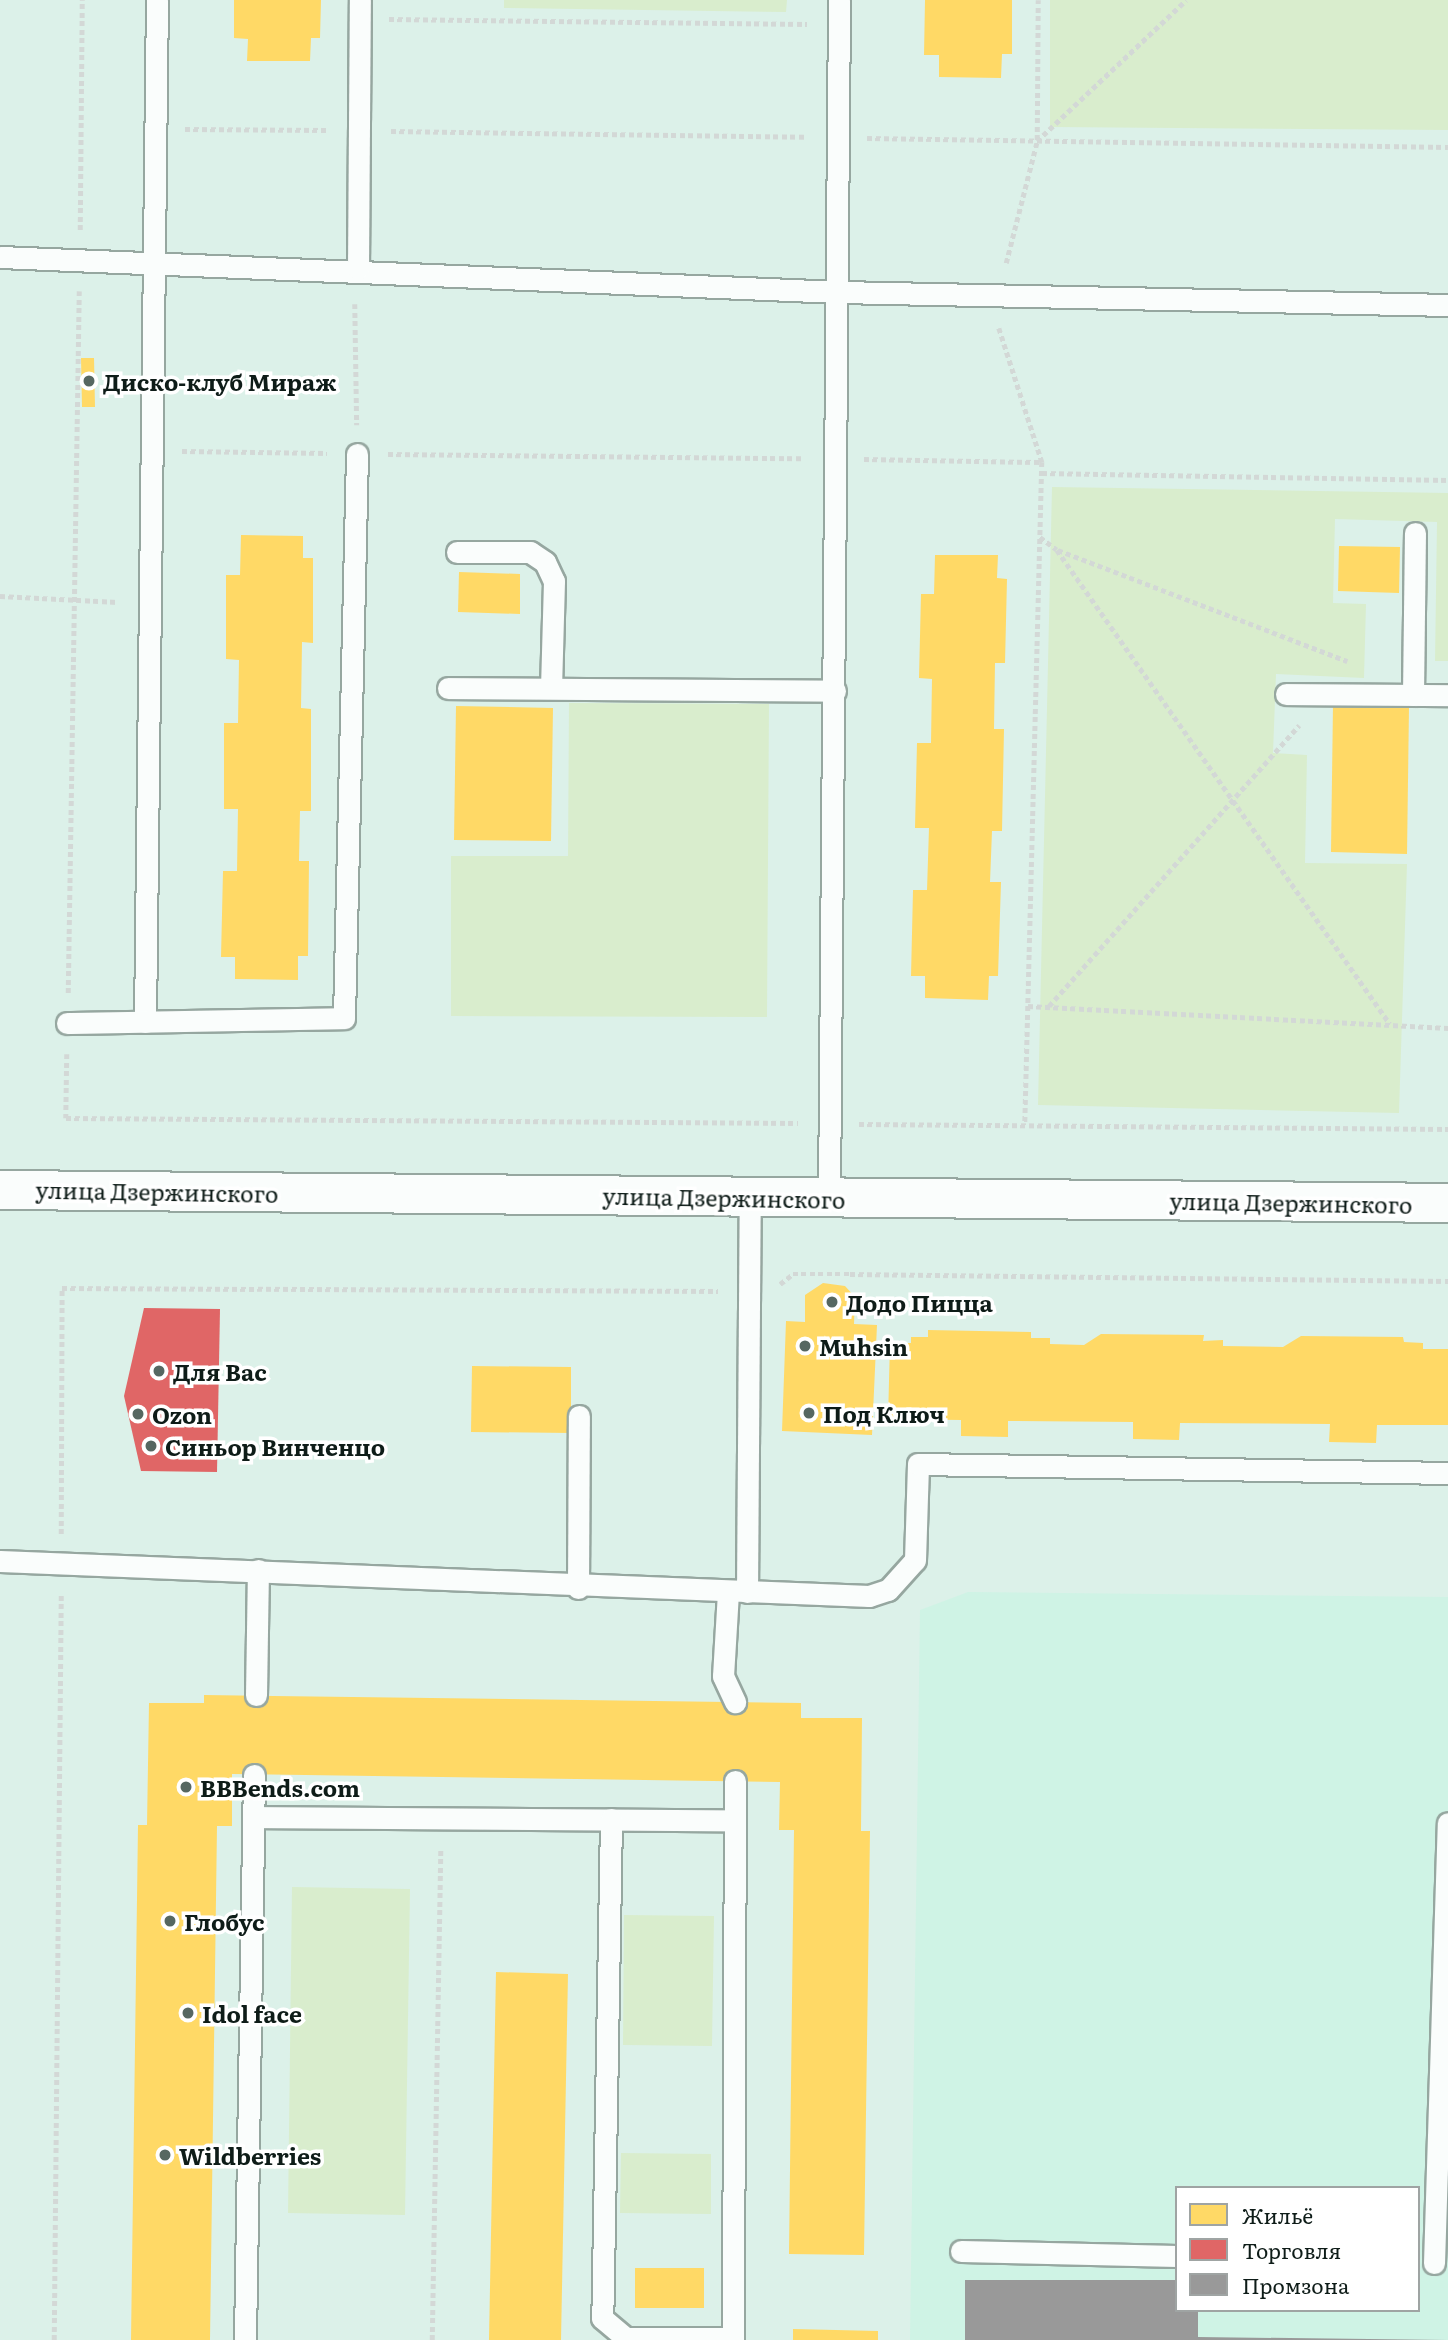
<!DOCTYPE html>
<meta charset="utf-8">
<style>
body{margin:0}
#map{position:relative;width:1448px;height:2340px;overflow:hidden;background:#dcf1e9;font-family:Literata,serif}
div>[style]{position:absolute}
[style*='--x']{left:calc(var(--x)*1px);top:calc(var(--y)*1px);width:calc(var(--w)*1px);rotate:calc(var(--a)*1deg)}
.built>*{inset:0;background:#cff3e5}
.green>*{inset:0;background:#d9edcd}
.homes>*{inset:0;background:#ffd966}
.shops>*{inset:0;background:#e06666}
.industry>*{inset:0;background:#999}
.path>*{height:4.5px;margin-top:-2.25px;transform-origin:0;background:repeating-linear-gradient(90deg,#d3d8d6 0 5px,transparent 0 8.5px)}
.roads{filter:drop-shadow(2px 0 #96a7a0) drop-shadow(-2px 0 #96a7a0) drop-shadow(0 2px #96a7a0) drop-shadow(0 -2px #96a7a0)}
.lane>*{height:21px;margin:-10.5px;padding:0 10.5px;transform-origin:10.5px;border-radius:10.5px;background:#fafdfc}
.secondary>*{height:38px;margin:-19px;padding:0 19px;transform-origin:19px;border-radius:19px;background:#fafdfc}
.dots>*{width:19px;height:19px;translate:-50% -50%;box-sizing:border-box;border:4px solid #fff;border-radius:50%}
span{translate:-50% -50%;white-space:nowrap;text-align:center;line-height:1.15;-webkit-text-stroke:7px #fff;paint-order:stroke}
.poi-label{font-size:23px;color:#0e1c18;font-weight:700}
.left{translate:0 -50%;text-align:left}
.street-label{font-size:23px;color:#0e1c18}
.legend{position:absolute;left:1175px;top:2186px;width:245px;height:126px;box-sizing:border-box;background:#fff;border:2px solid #9fa4a3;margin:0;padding:9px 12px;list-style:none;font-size:21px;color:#0e1c18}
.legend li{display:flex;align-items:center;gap:14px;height:35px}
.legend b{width:35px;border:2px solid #9fa4a3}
</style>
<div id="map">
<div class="built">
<i style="clip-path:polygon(evenodd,968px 1592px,1448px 1597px,1448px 2340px,910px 2340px,920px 1610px,968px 1592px,1177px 2188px,1418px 2188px,1418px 2310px,1177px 2310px,1177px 2188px)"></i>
</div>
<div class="green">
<i style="clip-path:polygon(504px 0,787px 0,786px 12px,504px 8px)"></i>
<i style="clip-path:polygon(1050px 0,1448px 0,1448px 130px,1050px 127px)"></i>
<i style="clip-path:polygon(1052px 487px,1448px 493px,1448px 661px,1435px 661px,1437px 522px,1335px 519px,1333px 603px,1366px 604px,1364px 678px,1276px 674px,1273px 753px,1307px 755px,1305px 863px,1407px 864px,1399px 1113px,1038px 1105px)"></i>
<i style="clip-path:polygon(569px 703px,769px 704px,767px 1017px,451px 1016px,451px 856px,568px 856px)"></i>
<i style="clip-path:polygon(292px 1887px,410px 1889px,405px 2215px,288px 2213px)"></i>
<i style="clip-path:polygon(624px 1915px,714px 1916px,712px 2046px,623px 2045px)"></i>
<i style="clip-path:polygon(621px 2153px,711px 2154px,711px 2214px,620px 2213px)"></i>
</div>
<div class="homes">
<i style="clip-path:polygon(234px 0,321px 0,320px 38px,311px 38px,310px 61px,247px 61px,248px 39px,234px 38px)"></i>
<i style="clip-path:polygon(925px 0,1012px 0,1012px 54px,1002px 54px,1001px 78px,939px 77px,939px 55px,924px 55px)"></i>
<i style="clip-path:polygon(81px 358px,94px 358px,95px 407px,82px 407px)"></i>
<i style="clip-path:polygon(241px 535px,303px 536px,303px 558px,313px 558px,313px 643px,302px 642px,301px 708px,311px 709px,311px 811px,300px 811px,299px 861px,309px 861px,308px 956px,298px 956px,298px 980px,235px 979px,235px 957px,221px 957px,223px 871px,237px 871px,238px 809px,224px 809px,224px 723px,238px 723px,239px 660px,226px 659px,226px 575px,240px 575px)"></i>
<i style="clip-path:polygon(1339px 546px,1400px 547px,1399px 593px,1338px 591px)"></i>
<i style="clip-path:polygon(935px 555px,998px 555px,997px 578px,1007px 579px,1005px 663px,995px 663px,994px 729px,1004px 729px,1002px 831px,992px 831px,990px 882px,1001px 882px,998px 976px,989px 976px,988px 1000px,925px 998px,925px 976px,911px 976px,913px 890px,927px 890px,929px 828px,915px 828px,917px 743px,931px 743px,932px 679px,919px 678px,921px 594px,934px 594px)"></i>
<i style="clip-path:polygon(459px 572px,520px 574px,520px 614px,458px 612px)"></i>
<i style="clip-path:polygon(1333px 705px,1409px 707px,1407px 854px,1331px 852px)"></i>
<i style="clip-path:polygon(456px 706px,553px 708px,551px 841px,454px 840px)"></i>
<i style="clip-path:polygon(823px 1283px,845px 1286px,855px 1297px,854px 1324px,877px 1325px,872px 1435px,782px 1431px,786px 1321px,805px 1322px,805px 1295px)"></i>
<i style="clip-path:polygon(928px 1330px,1031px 1332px,1031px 1338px,1050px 1338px,1050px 1344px,1084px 1345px,1101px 1334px,1204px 1335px,1203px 1341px,1223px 1340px,1223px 1346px,1283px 1347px,1301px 1336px,1403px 1337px,1404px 1342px,1423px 1343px,1423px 1349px,1448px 1349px,1448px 1425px,1377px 1425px,1376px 1443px,1329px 1442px,1330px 1424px,1180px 1423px,1179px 1440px,1133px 1439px,1133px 1422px,1008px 1421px,1008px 1437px,961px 1436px,961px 1420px,888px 1419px,890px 1343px,911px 1343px,911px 1337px,928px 1337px)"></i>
<i style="clip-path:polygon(472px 1366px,571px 1367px,571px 1433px,471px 1432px)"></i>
<i style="clip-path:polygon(204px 1695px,801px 1703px,801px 1718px,862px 1718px,861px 1831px,870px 1831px,864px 2255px,789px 2254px,794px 1830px,779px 1830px,780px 1782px,232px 1774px,232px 1826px,217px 1826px,210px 2340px,131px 2340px,138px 1825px,147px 1825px,149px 1703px,204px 1703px)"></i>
<i style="clip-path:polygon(496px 1972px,568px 1974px,561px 2340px,489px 2340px)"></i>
<i style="clip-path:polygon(635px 2268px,704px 2268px,704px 2308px,635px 2308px)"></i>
<i style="clip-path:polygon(793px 2329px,878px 2331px,878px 2340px,793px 2340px)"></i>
</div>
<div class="shops">
<i style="clip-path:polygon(144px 1308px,220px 1309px,217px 1472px,141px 1471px,124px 1396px)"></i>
</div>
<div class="industry">
<i style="clip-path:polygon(965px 2280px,1177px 2280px,1177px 2310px,1198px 2310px,1198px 2337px,1448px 2340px,965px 2340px)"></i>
</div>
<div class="path">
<i style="--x:389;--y:19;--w:418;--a:0.7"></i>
<i style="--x:185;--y:129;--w:141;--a:0.4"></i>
<i style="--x:391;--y:131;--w:415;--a:0.8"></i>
<i style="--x:867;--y:138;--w:581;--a:0.89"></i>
<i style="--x:1037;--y:140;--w:140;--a:-89.6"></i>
<i style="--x:80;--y:230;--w:230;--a:-89.5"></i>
<i style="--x:1006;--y:263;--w:126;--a:-75.7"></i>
<i style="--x:1037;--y:141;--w:205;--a:-43.4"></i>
<i style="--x:355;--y:304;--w:121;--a:89.1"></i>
<i style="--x:999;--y:328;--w:141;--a:72.2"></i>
<i style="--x:1042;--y:462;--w:663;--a:91.47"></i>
<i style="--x:182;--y:451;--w:145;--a:0.8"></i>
<i style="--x:388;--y:454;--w:415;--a:0.6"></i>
<i style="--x:864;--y:459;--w:178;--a:1"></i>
<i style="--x:1042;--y:473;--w:406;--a:1"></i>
<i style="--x:1040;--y:537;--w:21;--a:37"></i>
<i style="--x:1057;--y:550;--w:579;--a:54.91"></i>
<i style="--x:1058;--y:550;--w:310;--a:21"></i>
<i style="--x:0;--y:596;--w:118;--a:2.9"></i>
<i style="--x:68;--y:993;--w:702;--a:-89.1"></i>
<i style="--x:1028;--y:1006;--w:421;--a:3"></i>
<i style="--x:1049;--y:1006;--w:376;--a:-48.3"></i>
<i style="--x:67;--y:1054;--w:64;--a:90.9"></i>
<i style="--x:66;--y:1118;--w:732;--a:0.39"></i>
<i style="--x:859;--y:1124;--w:589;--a:0.49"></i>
<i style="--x:780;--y:1284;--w:16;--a:-38"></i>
<i style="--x:793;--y:1274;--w:57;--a:0"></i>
<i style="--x:850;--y:1274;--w:598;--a:0.67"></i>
<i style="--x:61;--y:1534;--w:246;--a:-89.8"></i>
<i style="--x:62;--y:1288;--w:656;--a:0.26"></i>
<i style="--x:54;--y:2340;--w:745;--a:-89.46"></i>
<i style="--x:432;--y:2340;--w:492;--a:-89"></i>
</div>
<div class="roads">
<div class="lane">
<i style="--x:0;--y:257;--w:840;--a:2.39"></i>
<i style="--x:839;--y:292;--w:609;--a:1.22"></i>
<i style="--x:358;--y:268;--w:268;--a:-89.6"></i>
<i style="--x:457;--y:552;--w:73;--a:0"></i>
<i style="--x:530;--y:552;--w:18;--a:34"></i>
<i style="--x:545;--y:562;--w:21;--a:65"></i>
<i style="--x:554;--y:581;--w:107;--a:91.6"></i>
<i style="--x:448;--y:688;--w:387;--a:0.4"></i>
<i style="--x:1286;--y:694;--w:162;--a:0.4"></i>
<i style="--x:1413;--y:695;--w:162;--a:-89.3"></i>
<i style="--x:145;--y:1022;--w:1022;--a:-89.33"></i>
<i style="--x:67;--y:1023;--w:277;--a:-1"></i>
<i style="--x:344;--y:1018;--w:564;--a:-88.68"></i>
<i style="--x:829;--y:1198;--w:1198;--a:-89.52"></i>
<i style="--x:0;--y:1561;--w:870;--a:2.31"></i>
<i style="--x:869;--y:1596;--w:20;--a:-18"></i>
<i style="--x:888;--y:1590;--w:40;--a:-48"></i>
<i style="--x:915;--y:1560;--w:96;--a:-88.2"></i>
<i style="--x:918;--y:1464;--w:530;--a:0.97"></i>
<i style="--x:578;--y:1588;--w:172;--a:-89.7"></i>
<i style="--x:728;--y:1592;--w:84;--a:93.4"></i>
<i style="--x:723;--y:1676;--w:29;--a:65"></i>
<i style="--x:747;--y:1592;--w:395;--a:-89.6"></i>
<i style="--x:256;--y:1695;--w:125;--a:-89.1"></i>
<i style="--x:254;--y:1817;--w:481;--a:0.4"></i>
<i style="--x:611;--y:1819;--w:499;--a:91"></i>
<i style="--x:602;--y:2318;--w:31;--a:40"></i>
<i style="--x:626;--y:2338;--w:107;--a:0"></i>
<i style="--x:961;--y:2251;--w:216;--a:1.3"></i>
<i style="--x:1434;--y:2263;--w:440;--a:-88.2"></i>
<i style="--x:245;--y:2340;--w:565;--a:-89.09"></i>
<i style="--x:733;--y:2340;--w:559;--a:-89.8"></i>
</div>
<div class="secondary">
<i style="--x:0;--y:1190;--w:1448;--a:0.51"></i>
</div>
</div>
<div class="dots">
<i style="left:89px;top:381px;background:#566761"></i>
<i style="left:832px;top:1302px;background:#566761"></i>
<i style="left:805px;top:1346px;background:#566761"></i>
<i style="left:159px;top:1371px;background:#566761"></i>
<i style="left:809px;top:1413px;background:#566761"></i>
<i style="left:138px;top:1414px;background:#566761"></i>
<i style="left:151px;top:1446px;background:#566761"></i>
<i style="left:186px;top:1787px;background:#566761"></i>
<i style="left:170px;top:1921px;background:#566761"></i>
<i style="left:188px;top:2013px;background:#566761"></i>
<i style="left:165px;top:2155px;background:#566761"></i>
</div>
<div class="poi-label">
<span class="left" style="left:103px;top:381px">Диско-клуб Мираж</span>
<span class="left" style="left:846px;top:1302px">Додо Пицца</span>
<span class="left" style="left:819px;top:1346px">Muhsin</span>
<span class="left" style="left:173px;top:1371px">Для Вас</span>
<span class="left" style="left:823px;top:1413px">Под Ключ</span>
<span class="left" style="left:152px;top:1414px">Ozon</span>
<span class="left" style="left:165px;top:1446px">Синьор Винченцо</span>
<span class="left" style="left:200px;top:1787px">BBBends.com</span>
<span class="left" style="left:184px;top:1921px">Глобус</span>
<span class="left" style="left:202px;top:2013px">Idol face</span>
<span class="left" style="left:179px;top:2155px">Wildberries</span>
</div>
<div class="street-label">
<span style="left:157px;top:1191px;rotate:1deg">улица Дзержинского</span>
<span style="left:724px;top:1197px;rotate:1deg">улица Дзержинского</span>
<span style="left:1291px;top:1202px;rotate:1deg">улица Дзержинского</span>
</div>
<ul class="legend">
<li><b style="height:19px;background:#ffd966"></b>Жильё</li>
<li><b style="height:19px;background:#e06666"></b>Торговля</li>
<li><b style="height:19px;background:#999"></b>Промзона</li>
</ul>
</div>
